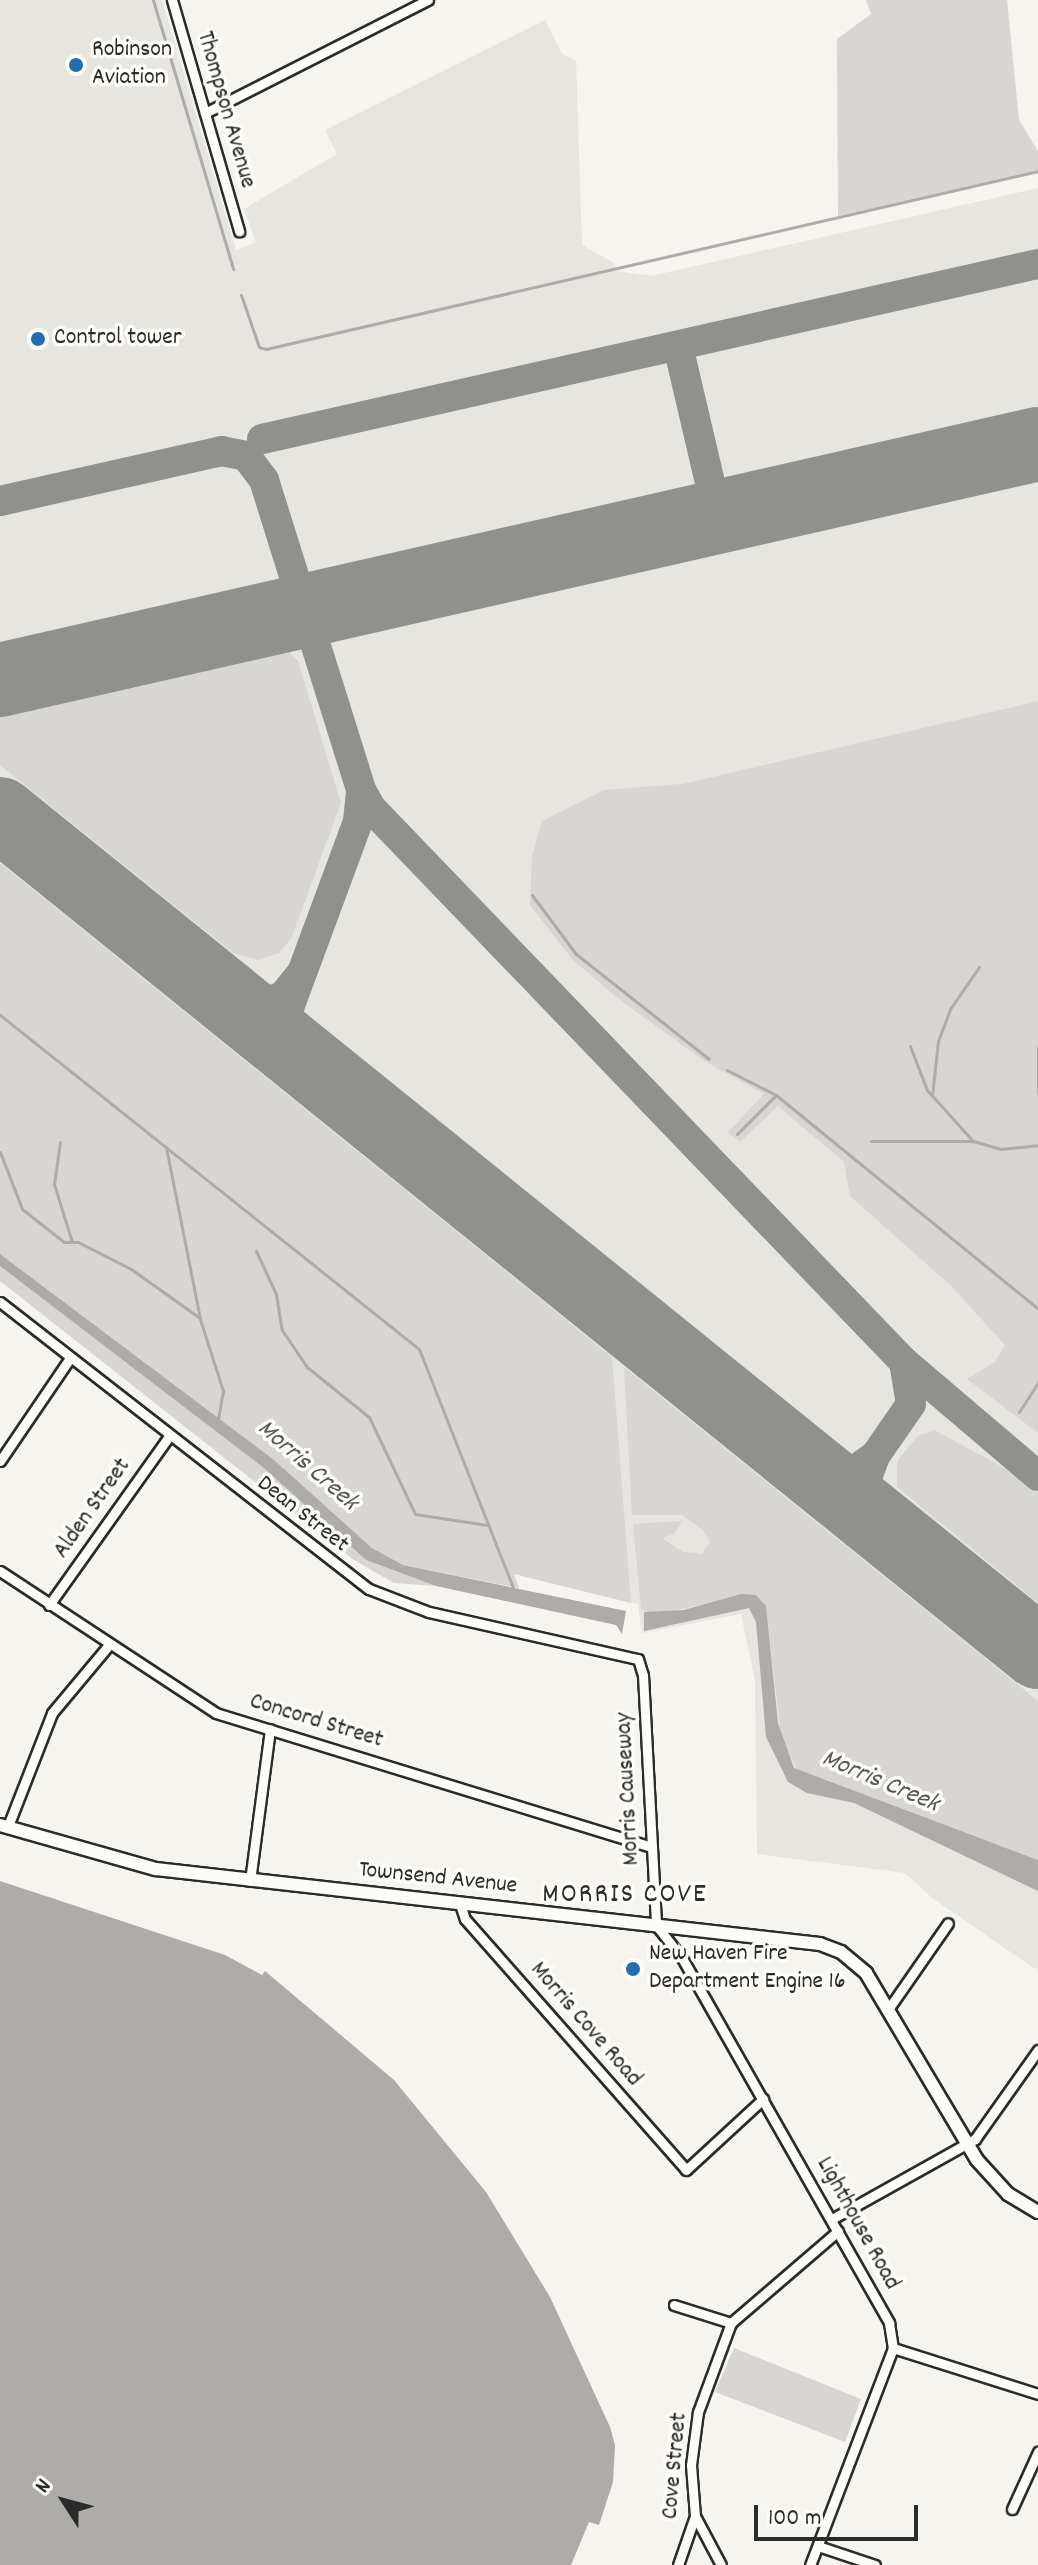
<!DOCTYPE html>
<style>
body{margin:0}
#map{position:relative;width:1038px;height:2565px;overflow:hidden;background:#f5f4ef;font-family:Dekko,sans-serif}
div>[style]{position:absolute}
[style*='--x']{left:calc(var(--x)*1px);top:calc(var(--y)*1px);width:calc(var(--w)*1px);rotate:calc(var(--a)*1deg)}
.built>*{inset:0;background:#e6e5e0}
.green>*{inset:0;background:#d7d6d2}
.water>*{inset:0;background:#adaca9}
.stream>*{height:3px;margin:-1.5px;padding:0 1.5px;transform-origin:1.5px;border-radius:1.5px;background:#adaca9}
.taxiway>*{height:30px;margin:-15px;padding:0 15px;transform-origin:15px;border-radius:15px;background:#90908d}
.runway>*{height:74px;margin:-37px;padding:0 37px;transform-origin:37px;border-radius:37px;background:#90908d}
.roads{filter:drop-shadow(2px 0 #2b2b2b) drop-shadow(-2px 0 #2b2b2b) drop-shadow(0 2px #2b2b2b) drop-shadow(0 -2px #2b2b2b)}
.minor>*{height:9px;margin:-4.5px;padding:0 4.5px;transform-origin:4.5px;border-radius:4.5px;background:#fdfcf7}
.secondary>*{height:12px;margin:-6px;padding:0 6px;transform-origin:6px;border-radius:6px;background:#fdfcf7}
.dots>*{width:22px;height:22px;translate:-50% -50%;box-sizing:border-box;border:4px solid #fdfcf7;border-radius:50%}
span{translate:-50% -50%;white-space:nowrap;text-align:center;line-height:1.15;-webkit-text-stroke:7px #fdfcf7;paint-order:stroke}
.poi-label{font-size:24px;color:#2b2b2b}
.left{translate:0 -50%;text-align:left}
.street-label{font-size:24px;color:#2b2b2b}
.water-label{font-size:26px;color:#585857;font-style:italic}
.quarter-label{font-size:28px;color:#2b2b2b;letter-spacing:2px}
.north{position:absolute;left:24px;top:2461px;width:80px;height:80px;-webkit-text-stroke:6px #fdfcf7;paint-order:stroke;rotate:306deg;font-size:22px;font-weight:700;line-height:32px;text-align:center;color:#2b2b2b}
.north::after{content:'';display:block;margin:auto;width:28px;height:36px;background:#2b2b2b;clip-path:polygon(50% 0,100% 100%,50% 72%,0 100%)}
.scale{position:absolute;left:754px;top:2505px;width:164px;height:36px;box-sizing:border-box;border:4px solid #2b2b2b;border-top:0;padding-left:10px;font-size:24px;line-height:28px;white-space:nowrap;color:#2b2b2b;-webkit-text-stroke:6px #fdfcf7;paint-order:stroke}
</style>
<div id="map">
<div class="built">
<i style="clip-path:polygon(0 0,162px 0,236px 250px,256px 242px,244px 209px,337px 154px,325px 130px,545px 20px,562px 54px,576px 61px,582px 245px,614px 263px,616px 271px,651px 276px,1038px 188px,1038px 1971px,931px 1897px,905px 1873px,757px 1854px,755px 1681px,741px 1614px,642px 1633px,638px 1604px,513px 1574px,227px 1420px,206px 1425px,0 1281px)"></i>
</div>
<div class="green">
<i style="clip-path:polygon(866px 0,1007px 0,1019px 120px,1038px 151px,1038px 172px,838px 216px,837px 39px,871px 14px)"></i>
<i style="clip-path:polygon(267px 644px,284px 647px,298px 661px,341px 803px,291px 939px,279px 953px,258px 960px,233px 953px,0 765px,0 706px)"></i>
<i style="clip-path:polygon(1038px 701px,1038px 1433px,967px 1379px,995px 1362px,1005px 1345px,950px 1285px,850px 1196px,844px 1162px,778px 1106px,740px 1142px,728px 1132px,764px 1094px,706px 1062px,620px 1000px,572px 959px,530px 905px,532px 856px,542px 821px,604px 790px,683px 784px)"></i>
<i style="clip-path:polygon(0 863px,612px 1357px,631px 1603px,514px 1574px,519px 1588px,403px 1565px,372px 1548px,273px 1459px,0 1254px)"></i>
<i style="clip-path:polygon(0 1266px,265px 1469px,366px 1560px,436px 1586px,394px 1583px,354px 1560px,0 1281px)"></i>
<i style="clip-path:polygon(624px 1367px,1038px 1701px,1038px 1860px,799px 1773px,781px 1737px,766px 1606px,756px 1595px,653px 1614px,641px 1609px,633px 1524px,682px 1521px,674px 1534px,662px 1538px,683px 1552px,702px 1554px,710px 1542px,703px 1530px,682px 1515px,632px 1515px)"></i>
<i style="clip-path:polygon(934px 1430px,1010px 1471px,1038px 1493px,1038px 1603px,897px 1487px,897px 1461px,918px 1436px)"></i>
<i style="clip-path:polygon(734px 2348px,861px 2399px,845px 2442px,715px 2392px)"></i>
</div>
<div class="water">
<i style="clip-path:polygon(0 1254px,273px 1459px,372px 1548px,403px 1565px,626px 1611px,622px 1634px,616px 1625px,436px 1586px,366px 1560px,265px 1469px,0 1266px)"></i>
<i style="clip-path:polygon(741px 1594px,756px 1595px,766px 1606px,778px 1723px,794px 1768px,1038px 1860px,1038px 1891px,854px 1803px,807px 1793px,788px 1782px,766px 1737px,756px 1622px,749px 1608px,644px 1631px,644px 1612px,684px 1610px)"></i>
<i style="clip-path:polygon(0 1881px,225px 1955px,262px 1975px,265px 1971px,394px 2080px,486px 2192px,550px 2297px,610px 2427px,615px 2445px,613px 2482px,599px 2525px,589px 2522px,571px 2565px,0 2565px)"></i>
</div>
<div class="stream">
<i style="--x:153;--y:0;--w:281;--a:73.4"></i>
<i style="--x:241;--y:295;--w:55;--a:70.9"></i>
<i style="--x:259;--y:347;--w:7;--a:16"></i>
<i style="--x:266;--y:349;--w:792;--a:-12.98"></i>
<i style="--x:532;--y:895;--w:74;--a:53.3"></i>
<i style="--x:576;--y:954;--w:169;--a:38.3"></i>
<i style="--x:0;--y:1015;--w:536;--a:38.56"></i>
<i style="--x:419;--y:1349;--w:257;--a:68.5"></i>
<i style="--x:910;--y:1046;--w:47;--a:68.9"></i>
<i style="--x:927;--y:1090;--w:69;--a:48"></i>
<i style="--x:973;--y:1141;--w:29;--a:16"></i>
<i style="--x:1001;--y:1149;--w:37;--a:-6"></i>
<i style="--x:1038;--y:1047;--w:46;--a:90"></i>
<i style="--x:727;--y:1070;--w:55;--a:27"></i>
<i style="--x:776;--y:1095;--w:338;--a:39.2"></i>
<i style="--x:932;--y:1096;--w:55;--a:-83.8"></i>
<i style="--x:938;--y:1041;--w:34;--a:-69"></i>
<i style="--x:950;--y:1009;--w:51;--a:-55.4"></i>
<i style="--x:737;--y:1134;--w:55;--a:-45"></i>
<i style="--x:871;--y:1141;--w:100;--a:0"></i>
<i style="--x:60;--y:1142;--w:42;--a:98.1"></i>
<i style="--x:54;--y:1184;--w:61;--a:72.8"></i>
<i style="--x:166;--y:1147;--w:175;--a:78.8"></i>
<i style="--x:200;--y:1319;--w:76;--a:72.3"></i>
<i style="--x:223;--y:1391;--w:28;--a:100"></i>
<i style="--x:0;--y:1152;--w:61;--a:68.9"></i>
<i style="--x:22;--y:1209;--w:53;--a:38.2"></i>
<i style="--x:64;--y:1242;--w:14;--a:0"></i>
<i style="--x:78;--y:1242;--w:59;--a:27"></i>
<i style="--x:131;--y:1269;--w:85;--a:35.4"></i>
<i style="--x:256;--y:1251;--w:47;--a:65.1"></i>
<i style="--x:276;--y:1294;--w:36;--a:81"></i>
<i style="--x:282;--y:1330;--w:45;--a:56"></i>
<i style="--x:307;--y:1367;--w:80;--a:38.9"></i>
<i style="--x:369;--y:1417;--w:107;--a:64.6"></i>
<i style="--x:415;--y:1514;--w:73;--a:8.7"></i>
<i style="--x:1019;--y:1412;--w:35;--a:-57"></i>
</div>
<div class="taxiway">
<i style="--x:678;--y:346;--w:176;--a:76.8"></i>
<i style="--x:262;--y:439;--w:795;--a:-12.71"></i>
<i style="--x:0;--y:501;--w:227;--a:-12.7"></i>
<i style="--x:221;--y:451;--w:25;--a:11"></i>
<i style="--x:246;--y:456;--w:30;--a:53"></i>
<i style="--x:264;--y:480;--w:325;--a:72.6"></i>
<i style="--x:361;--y:790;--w:21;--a:61"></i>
<i style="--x:371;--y:808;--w:769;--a:46.11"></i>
<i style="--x:904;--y:1362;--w:176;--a:40.4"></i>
<i style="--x:228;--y:999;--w:44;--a:1.3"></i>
<i style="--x:272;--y:1000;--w:12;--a:-20"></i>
<i style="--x:283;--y:996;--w:27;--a:-51"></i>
<i style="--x:302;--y:1058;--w:31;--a:-117"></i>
<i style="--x:288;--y:1030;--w:22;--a:-87"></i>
<i style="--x:289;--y:1008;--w:199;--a:-69.7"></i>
<i style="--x:358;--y:821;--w:31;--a:-84"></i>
<i style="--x:875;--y:1456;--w:30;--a:110"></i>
<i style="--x:865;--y:1484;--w:42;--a:70.7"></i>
<i style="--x:812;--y:1470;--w:42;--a:1.4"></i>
<i style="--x:854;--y:1471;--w:26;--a:-36"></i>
<i style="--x:875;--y:1456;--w:63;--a:-55.3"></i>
<i style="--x:911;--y:1404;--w:43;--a:-99.5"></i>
</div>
<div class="runway">
<i style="--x:0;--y:680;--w:1064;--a:-12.81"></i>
<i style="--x:0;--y:814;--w:1334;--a:38.91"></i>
</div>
<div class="roads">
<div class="minor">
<i style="--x:172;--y:0;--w:241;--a:73.8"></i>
<i style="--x:205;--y:113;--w:250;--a:-26.9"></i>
<i style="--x:0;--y:1302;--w:467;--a:37.9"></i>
<i style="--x:369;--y:1589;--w:64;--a:21"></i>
<i style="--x:429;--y:1612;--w:214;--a:12.7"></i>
<i style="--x:638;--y:1659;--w:17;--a:73"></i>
<i style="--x:643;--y:1675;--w:250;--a:87"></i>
<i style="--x:656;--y:1925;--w:42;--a:51.8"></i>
<i style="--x:682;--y:1958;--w:420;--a:60.4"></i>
<i style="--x:889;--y:2323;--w:25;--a:81"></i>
<i style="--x:893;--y:2348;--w:232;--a:110.9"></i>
<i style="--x:0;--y:1461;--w:125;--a:-55.8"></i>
<i style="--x:0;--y:1571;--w:258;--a:33.3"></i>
<i style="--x:216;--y:1713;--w:455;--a:17.1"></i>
<i style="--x:49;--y:1605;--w:207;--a:-54.6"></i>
<i style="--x:8;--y:1826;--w:121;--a:-68.7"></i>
<i style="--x:52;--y:1713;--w:87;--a:-50.1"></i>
<i style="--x:250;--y:1881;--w:153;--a:-82.5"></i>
<i style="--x:460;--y:1904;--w:16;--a:72"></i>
<i style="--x:465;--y:1919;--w:334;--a:48.6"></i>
<i style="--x:686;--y:2170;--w:105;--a:-42.7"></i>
<i style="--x:889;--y:2008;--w:103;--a:-55.2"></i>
<i style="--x:832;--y:2219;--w:164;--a:-29.2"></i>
<i style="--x:975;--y:2139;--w:109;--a:-54.7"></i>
<i style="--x:674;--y:2305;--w:60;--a:17.5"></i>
<i style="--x:893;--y:2348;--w:152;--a:17.6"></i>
<i style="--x:1012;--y:2509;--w:63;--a:-65.5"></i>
<i style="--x:695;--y:2516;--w:55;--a:62"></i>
<i style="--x:818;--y:2546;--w:60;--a:18.4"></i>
<i style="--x:678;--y:2565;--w:52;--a:-70.9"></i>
<i style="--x:695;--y:2516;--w:51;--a:-94.5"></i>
<i style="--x:691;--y:2465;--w:53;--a:-82.5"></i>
<i style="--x:698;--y:2412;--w:95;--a:-69.7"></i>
<i style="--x:731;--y:2323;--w:141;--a:-40.7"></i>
</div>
<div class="secondary">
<i style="--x:0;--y:1825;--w:162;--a:15.8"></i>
<i style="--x:156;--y:1869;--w:668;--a:6.44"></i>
<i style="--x:820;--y:1944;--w:22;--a:21"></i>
<i style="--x:841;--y:1952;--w:33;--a:40"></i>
<i style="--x:866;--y:1973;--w:217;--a:59.3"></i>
<i style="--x:977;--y:2160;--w:46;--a:47.6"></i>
<i style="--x:1008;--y:2194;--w:35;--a:31"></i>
</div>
</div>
<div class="dots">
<i style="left:76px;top:65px;background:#1f6fb2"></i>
<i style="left:38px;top:339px;background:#1f6fb2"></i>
<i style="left:633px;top:1969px;background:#1f6fb2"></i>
</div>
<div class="poi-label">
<span class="left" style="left:92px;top:65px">Robinson<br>Aviation</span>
<span class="left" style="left:54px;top:339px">Control tower</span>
<span class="left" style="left:649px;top:1969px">New Haven Fire<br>Department Engine 16</span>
</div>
<div class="street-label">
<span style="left:225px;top:110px;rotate:74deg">Thompson Avenue</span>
<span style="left:93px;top:1509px;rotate:-55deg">Alden Street</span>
<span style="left:302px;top:1515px;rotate:38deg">Dean Street</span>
<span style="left:316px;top:1722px;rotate:17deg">Concord Street</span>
<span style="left:629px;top:1789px;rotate:-93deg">Morris Causeway</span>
<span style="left:438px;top:1879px;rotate:6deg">Townsend Avenue</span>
<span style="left:585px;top:2025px;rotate:49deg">Morris Cove Road</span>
<span style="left:857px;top:2224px;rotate:61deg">Lighthouse Road</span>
<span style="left:676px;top:2466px;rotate:-85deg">Cove Street</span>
</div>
<div class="water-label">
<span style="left:307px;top:1466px;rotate:41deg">Morris Creek</span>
<span style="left:880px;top:1782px;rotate:23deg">Morris Creek</span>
</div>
<div class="quarter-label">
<span style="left:625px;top:1896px">MORRIS COVE</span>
</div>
<div class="north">N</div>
<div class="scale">100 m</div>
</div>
